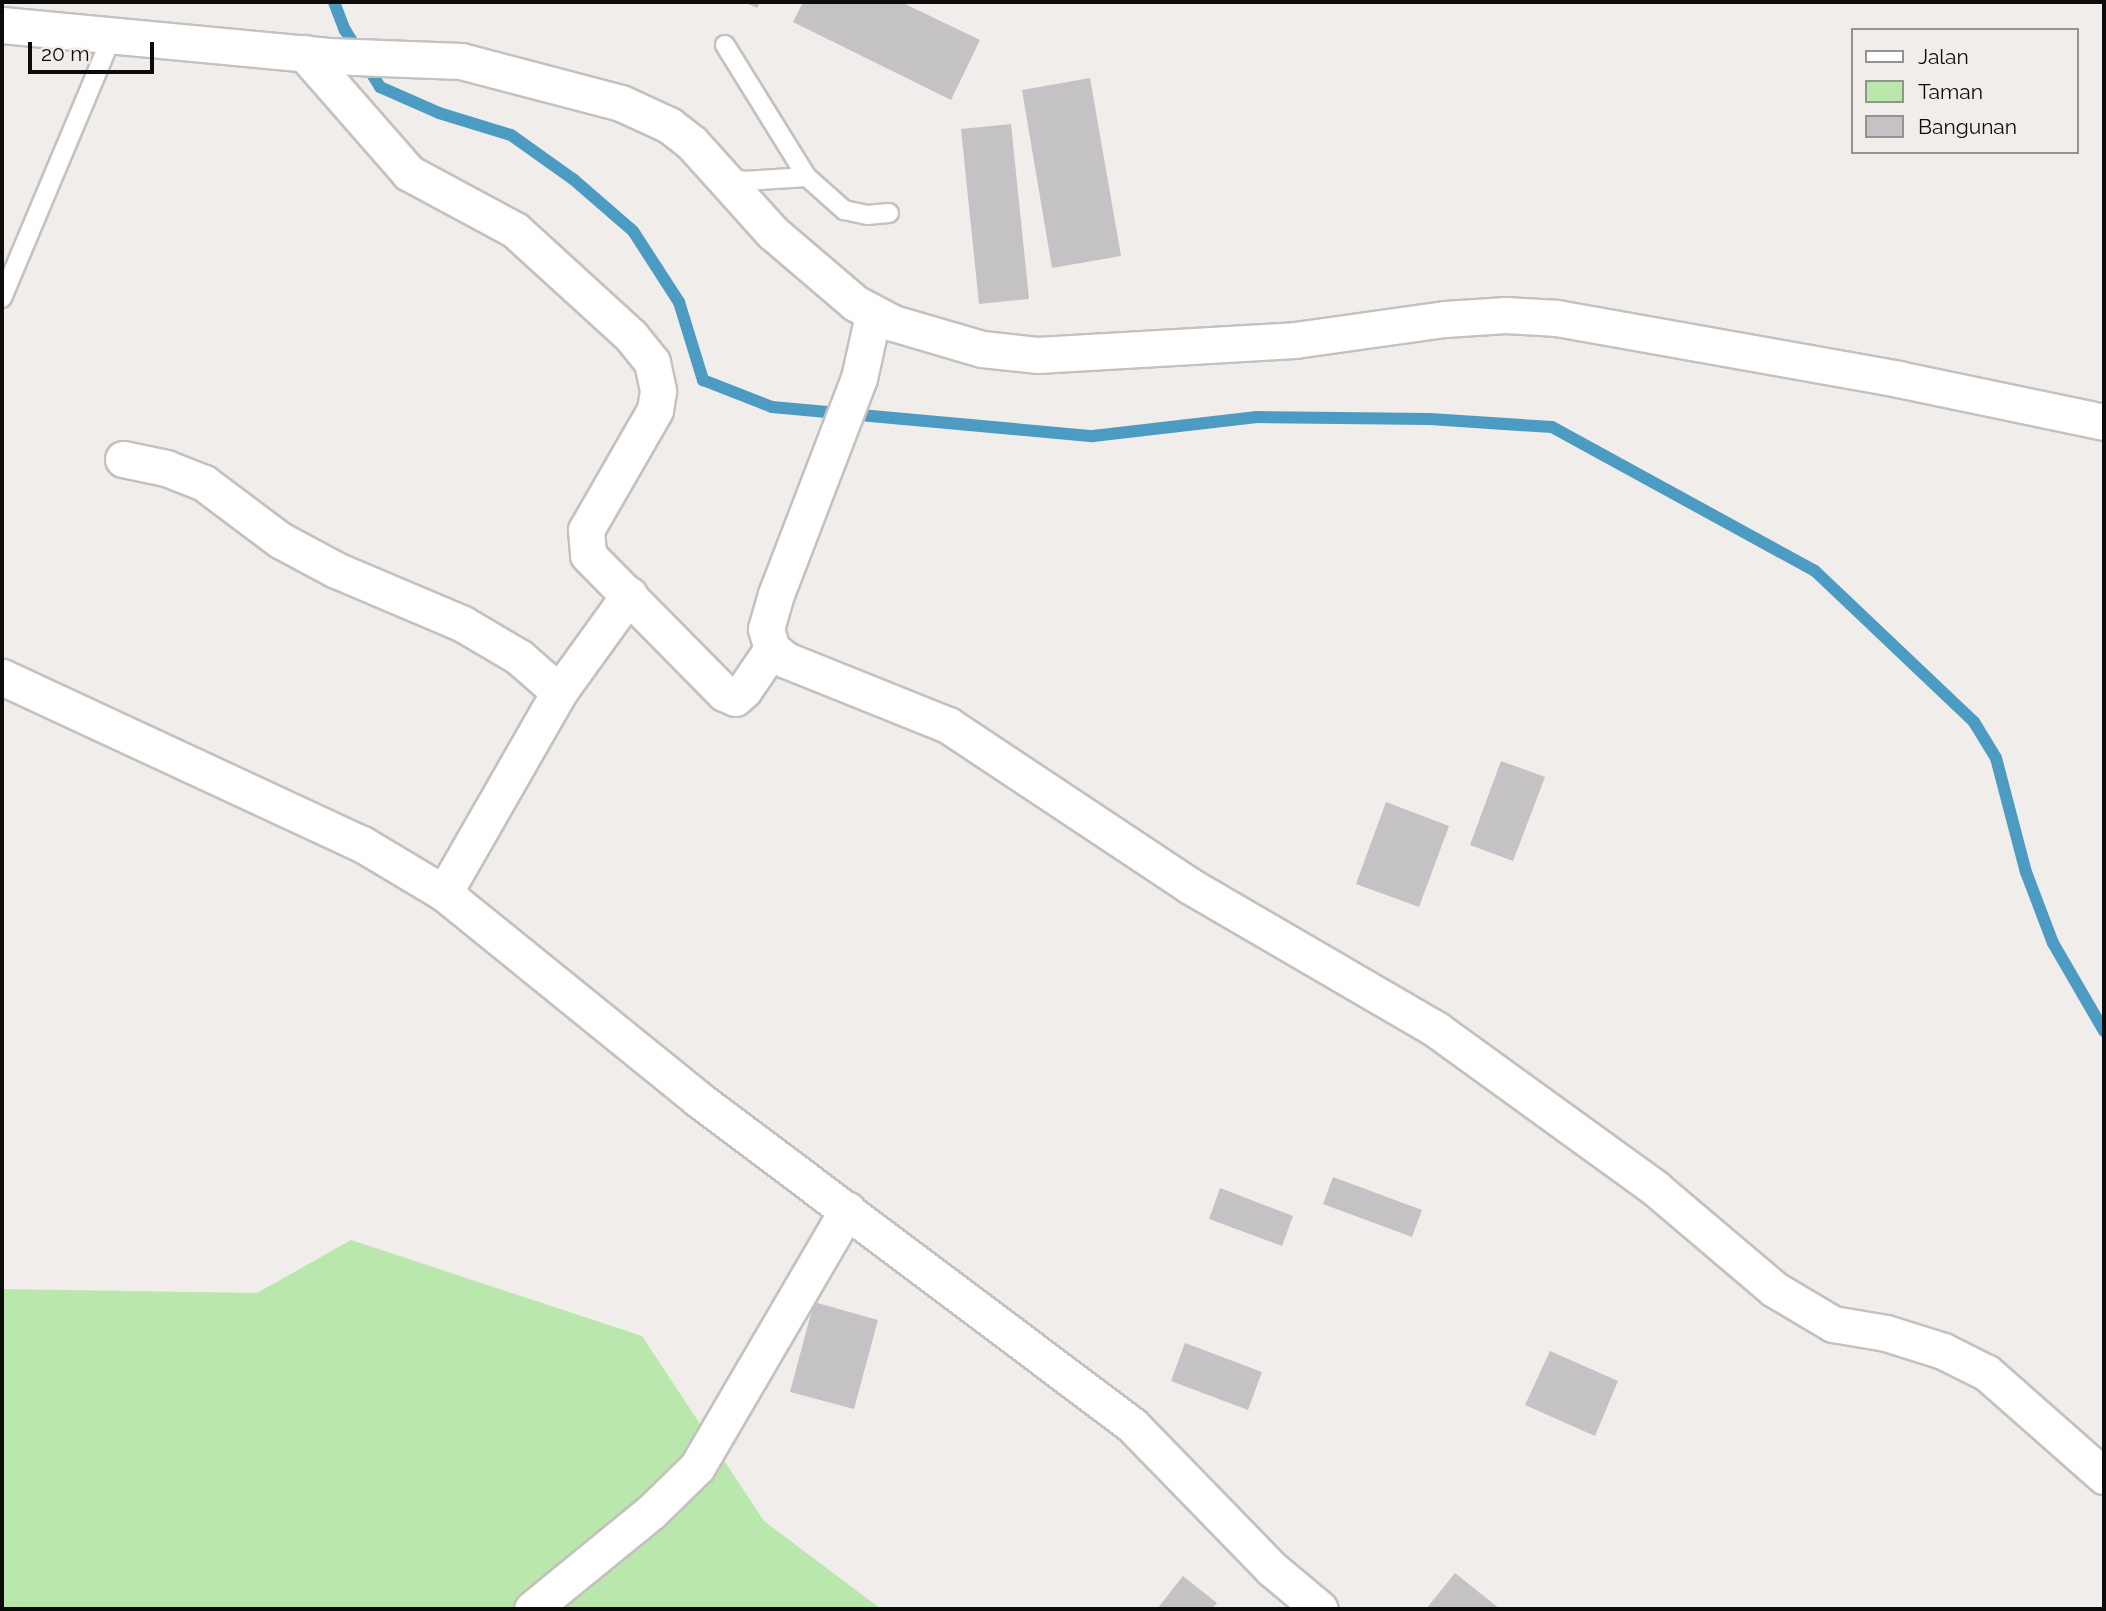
<!DOCTYPE html>
<style>
body{margin:0}
#map{position:relative;width:2106px;height:1611px;overflow:hidden;background:#f0edea;font-family:Raleway,sans-serif}
div>[style]{position:absolute}
[style*='--x']{left:calc(var(--x)*1px);top:calc(var(--y)*1px);width:calc(var(--w)*1px);rotate:calc(var(--a)*1deg)}
.green>*{inset:0;background:#bae8ac}
.stream>*{height:12px;margin:-6px;padding:0 6px;transform-origin:6px;border-radius:6px;background:#4c9bc3}
.building>*{inset:0;background:#c5c2c5}
.roads{filter:drop-shadow(2px 0 #c4c1be) drop-shadow(-2px 0 #c4c1be) drop-shadow(0 2px #c4c1be) drop-shadow(0 -2px #c4c1be)}
.service>*{height:18px;margin:-9px;padding:0 9px;transform-origin:9px;border-radius:9px;background:#fff}
.minor>*{height:35px;margin:-17.5px;padding:0 17.5px;transform-origin:17.5px;border-radius:17.5px;background:#fff}
span{translate:-50% -50%;white-space:nowrap;text-align:center;line-height:1.15;-webkit-text-stroke:5px #f0edea;paint-order:stroke}
.frame{position:absolute;inset:0;border:4px solid #0d0c0c;pointer-events:none}
.legend{position:absolute;left:1851px;top:28px;width:228px;height:126px;box-sizing:border-box;background:#f0edea;border:2px solid #959391;margin:0;padding:9px 12px;list-style:none;font-size:21px;color:#0d0c0c}
.legend li{display:flex;align-items:center;gap:14px;height:35px}
.legend b{width:35px;border:2px solid #959391}
.scale{position:absolute;left:28px;top:42px;width:126px;height:32px;box-sizing:border-box;border:4px solid #0d0c0c;border-top:0;padding-left:9px;font-size:21px;line-height:24px;white-space:nowrap;color:#0d0c0c;-webkit-text-stroke:5px #f0edea;paint-order:stroke}
</style>
<div id="map">
<div class="green">
<i style="clip-path:polygon(351px 1240px,642px 1336px,764px 1521px,881px 1609px,2px 1609px,2px 1289px,257px 1293px)"></i>
</div>
<div class="stream">
<i style="--x:334;--y:2;--w:30;--a:69"></i>
<i style="--x:345;--y:30;--w:67;--a:58.4"></i>
<i style="--x:380;--y:87;--w:64;--a:23.8"></i>
<i style="--x:439;--y:113;--w:75;--a:17"></i>
<i style="--x:511;--y:135;--w:76;--a:35.4"></i>
<i style="--x:573;--y:179;--w:79;--a:40.9"></i>
<i style="--x:633;--y:231;--w:85;--a:57.1"></i>
<i style="--x:679;--y:302;--w:82;--a:72.9"></i>
<i style="--x:703;--y:380;--w:74;--a:21.4"></i>
<i style="--x:772;--y:407;--w:322;--a:5.2"></i>
<i style="--x:1093;--y:436;--w:165;--a:-6.6"></i>
<i style="--x:1257;--y:417;--w:173;--a:0.7"></i>
<i style="--x:1430;--y:419;--w:122;--a:3.8"></i>
<i style="--x:1552;--y:427;--w:300;--a:28.7"></i>
<i style="--x:1815;--y:571;--w:219;--a:43.5"></i>
<i style="--x:1974;--y:722;--w:42;--a:58.6"></i>
<i style="--x:1996;--y:758;--w:118;--a:75.3"></i>
<i style="--x:2026;--y:872;--w:76;--a:69.2"></i>
<i style="--x:2053;--y:943;--w:102;--a:59.9"></i>
</div>
<div class="building">
<i style="clip-path:polygon(744px 2px,760px 2px,757px 8px)"></i>
<i style="clip-path:polygon(803px 2px,901px 2px,980px 40px,951px 100px,793px 22px)"></i>
<i style="clip-path:polygon(1090px 78px,1121px 256px,1052px 268px,1022px 90px)"></i>
<i style="clip-path:polygon(1011px 124px,1029px 299px,979px 304px,961px 129px)"></i>
<i style="clip-path:polygon(1501px 761px,1545px 777px,1513px 861px,1470px 845px)"></i>
<i style="clip-path:polygon(1386px 802px,1449px 826px,1419px 907px,1356px 884px)"></i>
<i style="clip-path:polygon(1333px 1177px,1422px 1210px,1412px 1237px,1323px 1204px)"></i>
<i style="clip-path:polygon(1220px 1188px,1293px 1216px,1282px 1246px,1209px 1219px)"></i>
<i style="clip-path:polygon(814px 1302px,878px 1320px,854px 1409px,790px 1392px)"></i>
<i style="clip-path:polygon(1185px 1343px,1262px 1372px,1248px 1410px,1171px 1381px)"></i>
<i style="clip-path:polygon(1550px 1351px,1618px 1381px,1595px 1436px,1525px 1405px)"></i>
<i style="clip-path:polygon(1455px 1573px,1500px 1609px,1426px 1609px)"></i>
<i style="clip-path:polygon(1183px 1576px,1217px 1603px,1212px 1609px,1157px 1609px)"></i>
</div>
<div class="roads">
<div class="service">
<i style="--x:725;--y:45;--w:155;--a:58.2"></i>
<i style="--x:727;--y:177;--w:17;--a:13"></i>
<i style="--x:744;--y:181;--w:63;--a:-3.6"></i>
<i style="--x:807;--y:177;--w:50;--a:41.7"></i>
<i style="--x:844;--y:210;--w:24;--a:12"></i>
<i style="--x:867;--y:215;--w:22;--a:-5"></i>
<i style="--x:2;--y:298;--w:284;--a:-67.2"></i>
</div>
<div class="minor">
<i style="--x:2;--y:25;--w:328;--a:5.4"></i>
<i style="--x:329;--y:56;--w:132;--a:2.2"></i>
<i style="--x:461;--y:61;--w:165;--a:14.7"></i>
<i style="--x:621;--y:103;--w:53;--a:24.6"></i>
<i style="--x:669;--y:125;--w:29;--a:38"></i>
<i style="--x:692;--y:143;--w:120;--a:48"></i>
<i style="--x:772;--y:232;--w:109;--a:40.5"></i>
<i style="--x:855;--y:303;--w:43;--a:27.8"></i>
<i style="--x:893;--y:323;--w:93;--a:16.3"></i>
<i style="--x:982;--y:349;--w:55;--a:6.2"></i>
<i style="--x:1037;--y:355;--w:258;--a:-3.3"></i>
<i style="--x:1295;--y:340;--w:151;--a:-8"></i>
<i style="--x:1445;--y:319;--w:61;--a:-3.8"></i>
<i style="--x:1506;--y:315;--w:51;--a:3.4"></i>
<i style="--x:1557;--y:318;--w:346;--a:10.1"></i>
<i style="--x:1898;--y:379;--w:210;--a:11.8"></i>
<i style="--x:304;--y:53;--w:159;--a:48.8"></i>
<i style="--x:409;--y:173;--w:120;--a:28.3"></i>
<i style="--x:515;--y:230;--w:157;--a:42.4"></i>
<i style="--x:631;--y:336;--w:33;--a:51"></i>
<i style="--x:652;--y:362;--w:30;--a:78"></i>
<i style="--x:658;--y:391;--w:19;--a:99"></i>
<i style="--x:655;--y:410;--w:138;--a:119.9"></i>
<i style="--x:586;--y:530;--w:25;--a:85"></i>
<i style="--x:588;--y:555;--w:194;--a:45.4"></i>
<i style="--x:724;--y:693;--w:12;--a:24"></i>
<i style="--x:735;--y:698;--w:12;--a:-42"></i>
<i style="--x:744;--y:690;--w:50;--a:-55.7"></i>
<i style="--x:873;--y:315;--w:65;--a:102.5"></i>
<i style="--x:859;--y:378;--w:231;--a:111"></i>
<i style="--x:776;--y:594;--w:36;--a:106"></i>
<i style="--x:766;--y:629;--w:21;--a:73"></i>
<i style="--x:772;--y:649;--w:18;--a:38"></i>
<i style="--x:786;--y:660;--w:175;--a:21.9"></i>
<i style="--x:948;--y:725;--w:291;--a:33.6"></i>
<i style="--x:1190;--y:886;--w:286;--a:30.2"></i>
<i style="--x:1437;--y:1030;--w:269;--a:35.9"></i>
<i style="--x:1655;--y:1188;--w:156;--a:40.3"></i>
<i style="--x:1774;--y:1289;--w:69;--a:30.7"></i>
<i style="--x:1833;--y:1324;--w:54;--a:9.6"></i>
<i style="--x:1886;--y:1333;--w:60;--a:17.5"></i>
<i style="--x:1943;--y:1351;--w:49;--a:26.6"></i>
<i style="--x:1987;--y:1373;--w:156;--a:41.4"></i>
<i style="--x:123;--y:459;--w:44;--a:11.8"></i>
<i style="--x:166;--y:468;--w:41;--a:21.5"></i>
<i style="--x:204;--y:483;--w:95;--a:36.9"></i>
<i style="--x:280;--y:540;--w:64;--a:28.2"></i>
<i style="--x:336;--y:570;--w:138;--a:23"></i>
<i style="--x:463;--y:624;--w:65;--a:30.5"></i>
<i style="--x:519;--y:657;--w:53;--a:41.2"></i>
<i style="--x:2;--y:677;--w:397;--a:24.9"></i>
<i style="--x:362;--y:844;--w:96;--a:30.9"></i>
<i style="--x:444;--y:893;--w:327;--a:39"></i>
<i style="--x:698;--y:1099;--w:543;--a:36.91"></i>
<i style="--x:1132;--y:1425;--w:201;--a:45.8"></i>
<i style="--x:1272;--y:1569;--w:62;--a:39.8"></i>
<i style="--x:444;--y:893;--w:232;--a:-60.2"></i>
<i style="--x:559;--y:692;--w:120;--a:-54.2"></i>
<i style="--x:532;--y:1609;--w:154;--a:-39.2"></i>
<i style="--x:651;--y:1512;--w:64;--a:-44.4"></i>
<i style="--x:697;--y:1467;--w:298;--a:-59.7"></i>
</div>
</div>
<div class="frame"></div>
<ul class="legend">
<li><b style="height:9px;background:#fff"></b>Jalan</li>
<li><b style="height:19px;background:#bae8ac"></b>Taman</li>
<li><b style="height:19px;background:#c5c2c5"></b>Bangunan</li>
</ul>
<div class="scale">20 m</div>
</div>
